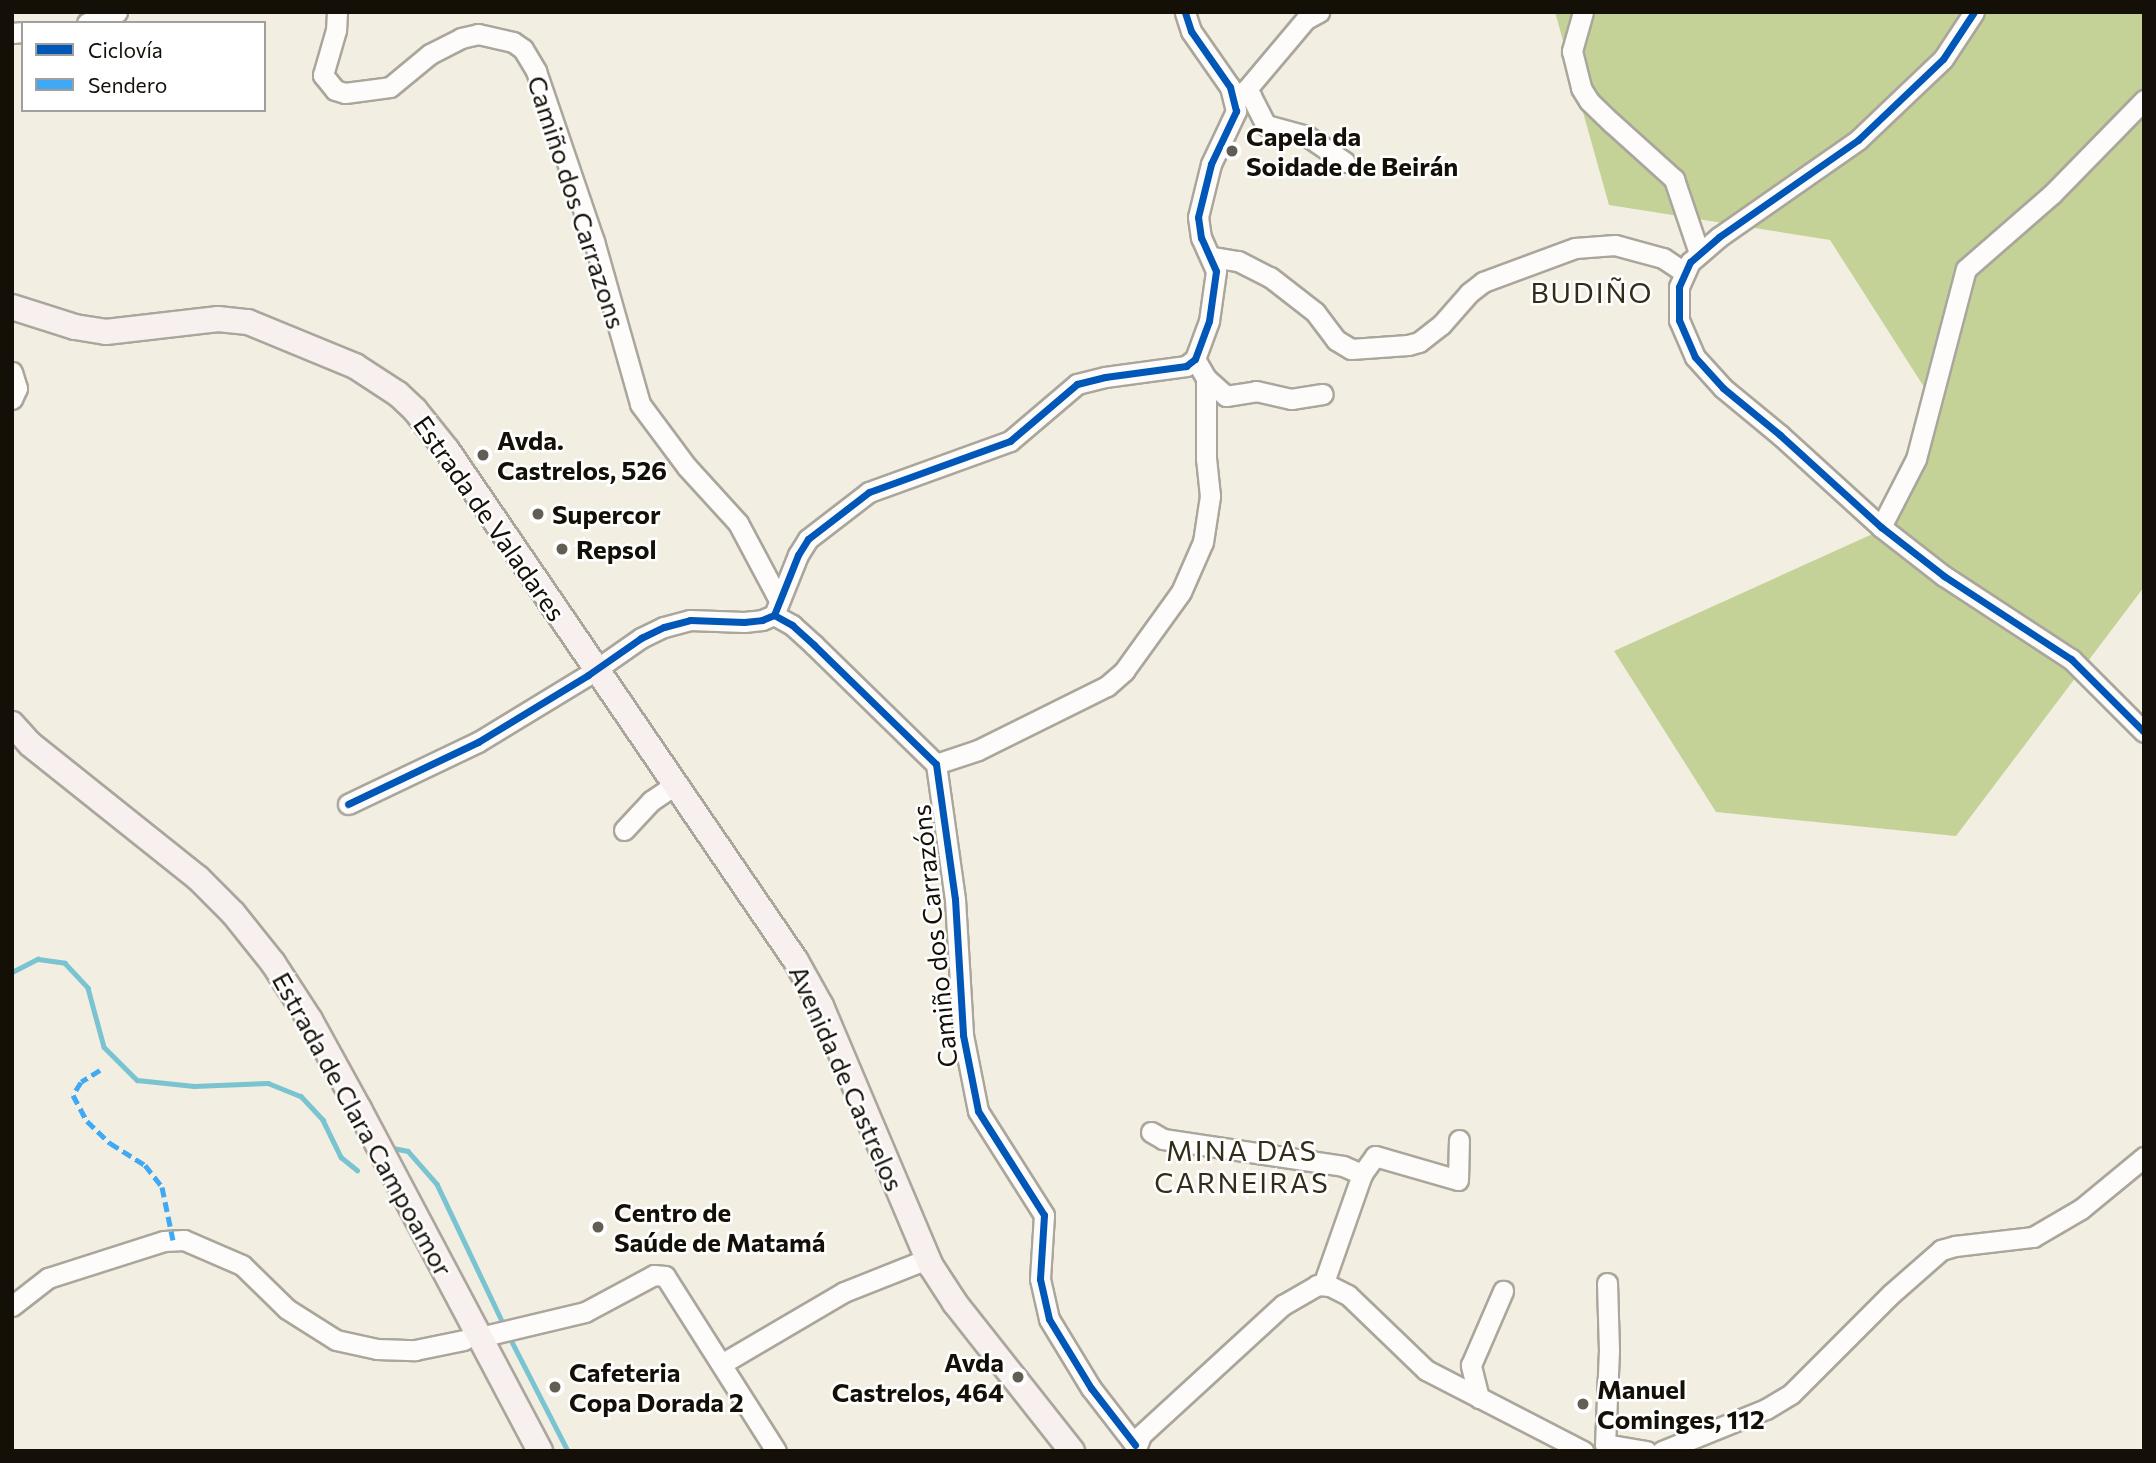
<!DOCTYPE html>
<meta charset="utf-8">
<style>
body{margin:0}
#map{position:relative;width:2156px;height:1463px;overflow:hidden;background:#f2eee1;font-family:Commissioner,sans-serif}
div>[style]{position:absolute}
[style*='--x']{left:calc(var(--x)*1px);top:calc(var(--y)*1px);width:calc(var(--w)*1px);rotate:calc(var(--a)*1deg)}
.forest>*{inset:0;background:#c5d297}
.stream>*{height:4.5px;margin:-2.25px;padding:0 2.25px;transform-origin:2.25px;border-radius:2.25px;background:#7ac3d0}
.roads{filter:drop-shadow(2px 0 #aaa69c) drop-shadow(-2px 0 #aaa69c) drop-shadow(0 2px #aaa69c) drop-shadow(0 -2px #aaa69c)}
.minor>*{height:19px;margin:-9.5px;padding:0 9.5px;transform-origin:9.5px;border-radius:9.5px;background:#fdfcfa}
.major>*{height:24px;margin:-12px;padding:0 12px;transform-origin:12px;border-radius:12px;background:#f7f0ee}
.quiet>*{height:5px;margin-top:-2.5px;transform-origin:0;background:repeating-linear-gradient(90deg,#3fa9f5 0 10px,transparent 0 15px)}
.cycleway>*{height:7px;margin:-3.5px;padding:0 3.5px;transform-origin:3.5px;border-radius:3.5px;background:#0057b8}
.dots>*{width:19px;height:19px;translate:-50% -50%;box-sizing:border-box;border:4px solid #fff;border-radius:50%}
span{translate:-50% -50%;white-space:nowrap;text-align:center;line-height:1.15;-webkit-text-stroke:5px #fff;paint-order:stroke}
.poi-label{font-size:26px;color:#141008;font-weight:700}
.left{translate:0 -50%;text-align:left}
.right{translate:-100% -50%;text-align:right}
.street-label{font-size:26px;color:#141008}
.neighbourhood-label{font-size:28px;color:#332c19;letter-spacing:2px}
.frame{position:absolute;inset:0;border:14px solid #141008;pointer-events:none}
.legend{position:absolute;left:21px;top:21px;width:245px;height:91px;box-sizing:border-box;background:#fff;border:2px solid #a19f9c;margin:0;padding:9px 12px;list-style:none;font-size:21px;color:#141008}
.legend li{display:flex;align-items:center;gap:14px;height:35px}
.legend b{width:35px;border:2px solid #a19f9c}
</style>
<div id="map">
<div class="forest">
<i style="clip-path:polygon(1555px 12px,2144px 12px,2144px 587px,1956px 836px,1716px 812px,1614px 651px,1888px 527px,1933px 401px,1830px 240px,1609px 205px)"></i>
</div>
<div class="stream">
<i style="--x:12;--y:972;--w:29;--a:-27"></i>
<i style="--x:38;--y:959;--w:27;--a:8"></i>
<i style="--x:65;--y:963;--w:34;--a:47"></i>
<i style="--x:88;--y:988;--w:61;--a:74.8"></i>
<i style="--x:104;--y:1047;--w:47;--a:45"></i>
<i style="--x:137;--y:1080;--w:57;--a:6"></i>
<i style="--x:194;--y:1086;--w:74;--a:-2.3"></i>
<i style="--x:268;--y:1083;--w:35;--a:22"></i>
<i style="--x:301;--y:1096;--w:33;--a:47"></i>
<i style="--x:323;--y:1120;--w:41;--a:64.1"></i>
<i style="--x:341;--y:1157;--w:21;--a:39"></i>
<i style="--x:393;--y:1148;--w:15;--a:11"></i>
<i style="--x:408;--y:1151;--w:44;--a:48.7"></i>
<i style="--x:437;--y:1184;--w:156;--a:64.6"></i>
<i style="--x:509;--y:1336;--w:129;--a:62.8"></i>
</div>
<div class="roads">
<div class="minor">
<i style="--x:337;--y:12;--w:18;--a:93"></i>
<i style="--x:336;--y:30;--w:47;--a:106.1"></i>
<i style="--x:323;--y:75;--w:19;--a:51"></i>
<i style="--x:335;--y:90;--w:10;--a:17"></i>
<i style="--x:345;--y:93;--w:45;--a:-7.6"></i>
<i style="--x:390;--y:87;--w:52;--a:-39.5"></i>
<i style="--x:430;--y:54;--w:35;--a:-27"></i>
<i style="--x:461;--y:38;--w:17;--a:-13"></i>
<i style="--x:478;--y:34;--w:36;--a:13"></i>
<i style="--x:513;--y:42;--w:12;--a:35"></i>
<i style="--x:523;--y:49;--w:26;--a:59"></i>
<i style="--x:536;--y:71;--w:180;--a:71.2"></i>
<i style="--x:594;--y:241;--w:169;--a:74.2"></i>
<i style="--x:640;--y:404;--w:79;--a:53.3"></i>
<i style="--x:687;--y:467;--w:76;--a:47.7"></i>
<i style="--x:738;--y:523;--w:87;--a:62"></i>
<i style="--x:1583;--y:12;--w:41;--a:105.8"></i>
<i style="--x:1572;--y:51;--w:38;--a:76"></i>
<i style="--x:1581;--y:88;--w:15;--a:58"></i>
<i style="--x:1589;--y:101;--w:32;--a:44"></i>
<i style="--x:1612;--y:123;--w:84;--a:42.1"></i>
<i style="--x:1674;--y:179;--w:78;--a:71.3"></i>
<i style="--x:1974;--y:12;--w:56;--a:123.4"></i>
<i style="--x:1943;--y:59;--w:117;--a:136.4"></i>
<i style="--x:1858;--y:140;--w:169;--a:145.1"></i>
<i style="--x:1719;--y:237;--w:38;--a:139"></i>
<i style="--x:1690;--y:262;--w:27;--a:114"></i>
<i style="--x:1679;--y:287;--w:33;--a:90"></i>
<i style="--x:1679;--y:320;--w:40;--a:66.6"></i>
<i style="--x:1695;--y:357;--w:42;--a:47.9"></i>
<i style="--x:1723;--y:388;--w:74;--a:39.5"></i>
<i style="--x:1780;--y:435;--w:137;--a:42.3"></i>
<i style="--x:1881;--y:527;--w:80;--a:37.9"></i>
<i style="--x:1944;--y:576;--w:152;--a:33.2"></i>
<i style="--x:2071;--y:659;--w:103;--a:45"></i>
<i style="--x:87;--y:23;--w:32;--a:-20"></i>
<i style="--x:12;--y:33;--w:11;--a:-5"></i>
<i style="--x:1244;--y:91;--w:9;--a:36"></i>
<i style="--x:1251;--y:96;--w:33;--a:63"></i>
<i style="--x:1266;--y:125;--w:42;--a:15"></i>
<i style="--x:1307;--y:136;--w:46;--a:34.4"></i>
<i style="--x:1236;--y:102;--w:109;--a:-49.9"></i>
<i style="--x:1306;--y:19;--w:15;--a:-28"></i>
<i style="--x:1212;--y:257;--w:26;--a:9"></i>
<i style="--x:1238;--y:261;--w:36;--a:27"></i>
<i style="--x:1270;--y:277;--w:57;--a:37.9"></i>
<i style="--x:1315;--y:312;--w:35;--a:53"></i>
<i style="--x:1336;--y:340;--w:17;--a:31"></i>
<i style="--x:1351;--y:349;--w:57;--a:-4"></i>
<i style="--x:1408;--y:345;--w:11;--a:-15"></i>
<i style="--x:1419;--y:342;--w:28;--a:-38"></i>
<i style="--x:1441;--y:325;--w:43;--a:-48.8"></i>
<i style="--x:1469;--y:293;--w:18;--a:-38"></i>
<i style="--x:1483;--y:282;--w:98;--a:-20.3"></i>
<i style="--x:1575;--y:248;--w:40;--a:-4.3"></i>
<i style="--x:1615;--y:245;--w:50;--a:15.2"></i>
<i style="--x:1663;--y:258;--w:25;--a:34"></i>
<i style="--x:12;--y:372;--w:17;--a:73"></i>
<i style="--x:17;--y:388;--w:12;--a:114"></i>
<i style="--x:1206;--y:378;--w:27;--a:42"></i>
<i style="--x:1226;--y:396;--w:30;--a:-9"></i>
<i style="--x:1256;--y:391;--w:36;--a:13"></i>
<i style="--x:1291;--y:399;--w:32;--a:-9"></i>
<i style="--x:1881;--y:527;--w:76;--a:-62.8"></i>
<i style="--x:1916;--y:459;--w:196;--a:-75.3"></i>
<i style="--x:1966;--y:269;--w:114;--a:-41.1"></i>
<i style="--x:2052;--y:194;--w:132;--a:-45.6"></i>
<i style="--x:774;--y:615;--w:21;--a:29"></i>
<i style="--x:792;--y:625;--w:30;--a:42"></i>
<i style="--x:814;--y:645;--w:170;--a:44.3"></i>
<i style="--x:936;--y:764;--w:136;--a:82"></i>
<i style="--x:955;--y:899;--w:136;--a:86.6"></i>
<i style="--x:963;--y:1035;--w:77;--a:78.8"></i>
<i style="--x:978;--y:1111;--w:123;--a:57.6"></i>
<i style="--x:1044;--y:1215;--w:64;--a:93.6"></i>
<i style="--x:1040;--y:1279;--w:41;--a:77.3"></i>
<i style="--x:1049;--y:1319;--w:81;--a:58.7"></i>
<i style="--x:1091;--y:1388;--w:72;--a:52.3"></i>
<i style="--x:936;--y:764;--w:44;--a:-18.4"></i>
<i style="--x:978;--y:750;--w:144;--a:-26.4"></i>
<i style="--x:1107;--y:686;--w:23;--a:-41"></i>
<i style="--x:1124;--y:671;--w:97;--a:-54.2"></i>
<i style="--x:1181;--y:592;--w:55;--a:-66.3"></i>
<i style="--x:1203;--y:542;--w:47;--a:-81.3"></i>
<i style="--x:1210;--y:496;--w:37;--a:-96"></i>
<i style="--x:1206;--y:459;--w:81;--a:-90"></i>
<i style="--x:1206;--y:378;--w:22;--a:-120"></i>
<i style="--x:348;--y:804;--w:144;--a:-25.5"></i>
<i style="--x:478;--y:742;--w:129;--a:-31.3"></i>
<i style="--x:588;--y:675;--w:65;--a:-34.9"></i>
<i style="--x:641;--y:638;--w:25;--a:-26"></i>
<i style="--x:664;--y:627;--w:27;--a:-15"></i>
<i style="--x:690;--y:620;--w:54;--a:2.1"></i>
<i style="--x:744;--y:622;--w:18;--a:-6"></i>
<i style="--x:762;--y:620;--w:13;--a:-23"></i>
<i style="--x:774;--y:615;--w:65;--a:-68.2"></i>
<i style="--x:798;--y:555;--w:19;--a:-58"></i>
<i style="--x:808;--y:539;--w:77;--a:-37.6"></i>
<i style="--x:869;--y:492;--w:150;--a:-19.9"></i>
<i style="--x:1010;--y:441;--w:88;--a:-40.4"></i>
<i style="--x:1077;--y:384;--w:29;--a:-14"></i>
<i style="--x:1105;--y:377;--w:82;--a:-7.7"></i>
<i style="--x:1186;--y:366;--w:11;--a:-38"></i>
<i style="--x:1195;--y:359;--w:40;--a:-69.8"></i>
<i style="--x:1209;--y:321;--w:50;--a:-82"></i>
<i style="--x:1216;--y:271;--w:36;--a:-114"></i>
<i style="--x:1201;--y:238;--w:21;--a:-98"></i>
<i style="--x:1198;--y:217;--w:55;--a:-76.2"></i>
<i style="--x:1211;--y:164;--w:59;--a:-64.7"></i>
<i style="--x:1236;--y:111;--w:25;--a:-104"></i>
<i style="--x:1230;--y:87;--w:68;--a:-124.9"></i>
<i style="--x:1191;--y:31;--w:20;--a:-108"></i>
<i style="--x:624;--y:830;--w:40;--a:-47"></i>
<i style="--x:651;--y:801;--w:30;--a:-34"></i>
<i style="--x:1151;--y:1132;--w:14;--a:30"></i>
<i style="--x:1163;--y:1139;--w:182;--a:8.5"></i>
<i style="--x:1343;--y:1166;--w:21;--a:23"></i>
<i style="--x:1607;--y:1283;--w:67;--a:88.3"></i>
<i style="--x:1609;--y:1350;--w:94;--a:92.4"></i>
<i style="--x:1605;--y:1444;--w:42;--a:9.7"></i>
<i style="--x:1323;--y:1285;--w:118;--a:-70.6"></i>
<i style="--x:1362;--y:1174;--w:22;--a:-54"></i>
<i style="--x:1375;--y:1156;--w:86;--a:16.1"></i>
<i style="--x:1458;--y:1180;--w:40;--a:-88.6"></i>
<i style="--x:12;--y:1306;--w:46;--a:-37.9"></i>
<i style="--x:48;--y:1278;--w:122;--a:-17.7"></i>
<i style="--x:164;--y:1241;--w:20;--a:-3"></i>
<i style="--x:184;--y:1240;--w:63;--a:23.3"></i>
<i style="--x:242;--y:1265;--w:63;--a:44.4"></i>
<i style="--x:287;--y:1309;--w:58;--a:32.3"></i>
<i style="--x:336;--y:1340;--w:42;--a:12.4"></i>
<i style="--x:377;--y:1349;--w:38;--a:2"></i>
<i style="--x:415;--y:1350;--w:50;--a:-11.5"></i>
<i style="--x:480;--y:1337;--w:108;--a:-13.4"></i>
<i style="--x:585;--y:1312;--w:78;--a:-28.2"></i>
<i style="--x:654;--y:1275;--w:11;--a:5"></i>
<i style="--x:665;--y:1276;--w:207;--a:57.6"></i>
<i style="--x:723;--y:1363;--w:140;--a:-30.4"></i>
<i style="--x:844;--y:1292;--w:89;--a:-21.7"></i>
<i style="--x:1479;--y:1398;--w:34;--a:-104"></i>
<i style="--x:1471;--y:1365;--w:81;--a:-66.6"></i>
<i style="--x:1135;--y:1451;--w:17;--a:-69"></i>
<i style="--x:1141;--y:1435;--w:193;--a:-42.5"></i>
<i style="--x:1283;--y:1305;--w:39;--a:-30"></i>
<i style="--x:1317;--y:1285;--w:13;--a:4"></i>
<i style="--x:1330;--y:1286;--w:20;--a:27"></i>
<i style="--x:1348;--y:1295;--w:108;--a:43.9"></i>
<i style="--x:1426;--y:1370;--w:177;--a:27.3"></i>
<i style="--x:1662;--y:1451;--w:112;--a:-22"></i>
<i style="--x:1766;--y:1409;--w:29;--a:-31"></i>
<i style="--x:1791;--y:1394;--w:141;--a:-45"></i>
<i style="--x:1891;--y:1294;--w:67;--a:-41.3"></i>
<i style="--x:1941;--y:1250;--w:15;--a:-16"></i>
<i style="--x:1955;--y:1246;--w:79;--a:-6.6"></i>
<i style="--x:2033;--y:1237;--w:56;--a:-30.3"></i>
<i style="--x:2081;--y:1209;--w:82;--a:-39.5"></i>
</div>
<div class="major">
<i style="--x:12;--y:307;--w:66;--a:17.6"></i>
<i style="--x:75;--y:327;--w:31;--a:9"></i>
<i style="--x:106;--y:332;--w:113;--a:-6.6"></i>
<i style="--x:218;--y:319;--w:30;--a:6"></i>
<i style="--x:248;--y:322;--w:116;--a:22.4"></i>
<i style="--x:355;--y:366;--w:51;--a:33.1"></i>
<i style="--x:398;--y:394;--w:23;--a:43"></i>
<i style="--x:415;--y:410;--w:51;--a:51.3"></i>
<i style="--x:447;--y:450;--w:619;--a:55.67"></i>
<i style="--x:796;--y:961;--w:51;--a:60.9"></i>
<i style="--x:821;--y:1006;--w:282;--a:67.1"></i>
<i style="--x:931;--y:1266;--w:44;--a:57"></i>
<i style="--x:955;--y:1303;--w:189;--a:51.7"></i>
<i style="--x:12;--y:724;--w:27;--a:48"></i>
<i style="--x:30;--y:744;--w:215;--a:38.6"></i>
<i style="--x:198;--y:878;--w:49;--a:45"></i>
<i style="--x:233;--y:913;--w:64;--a:51.3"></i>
<i style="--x:273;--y:963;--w:68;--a:57"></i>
<i style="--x:310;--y:1020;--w:102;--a:61.2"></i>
<i style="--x:359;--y:1109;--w:387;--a:62.1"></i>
</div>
</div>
<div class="quiet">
<i style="--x:100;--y:1070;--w:22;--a:148"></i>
<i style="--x:81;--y:1082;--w:15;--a:122"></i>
<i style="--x:73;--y:1095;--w:30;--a:62"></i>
<i style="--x:87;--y:1121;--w:32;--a:44"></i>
<i style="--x:110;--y:1143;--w:41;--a:32.2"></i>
<i style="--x:145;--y:1165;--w:28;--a:52"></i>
<i style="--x:162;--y:1187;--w:54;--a:78.3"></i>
</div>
<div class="cycleway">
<i style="--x:1974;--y:12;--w:56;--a:123.4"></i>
<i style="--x:1943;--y:59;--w:117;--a:136.4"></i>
<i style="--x:1858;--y:140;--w:169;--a:145.1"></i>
<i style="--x:1719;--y:237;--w:38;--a:139"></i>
<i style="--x:1690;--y:262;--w:27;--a:114"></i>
<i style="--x:1679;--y:287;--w:33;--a:90"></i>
<i style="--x:1679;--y:320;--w:40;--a:66.6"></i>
<i style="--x:1695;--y:357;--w:42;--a:47.9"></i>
<i style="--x:1723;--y:388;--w:74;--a:39.5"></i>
<i style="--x:1780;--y:435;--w:137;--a:42.3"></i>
<i style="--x:1881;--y:527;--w:80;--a:37.9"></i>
<i style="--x:1944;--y:576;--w:152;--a:33.2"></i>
<i style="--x:2071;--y:659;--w:103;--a:45"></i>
<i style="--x:774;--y:615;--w:21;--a:29"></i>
<i style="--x:792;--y:625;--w:30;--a:42"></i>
<i style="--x:814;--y:645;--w:170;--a:44.3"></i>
<i style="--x:936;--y:764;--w:136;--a:82"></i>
<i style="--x:955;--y:899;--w:136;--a:86.6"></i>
<i style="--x:963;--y:1035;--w:77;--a:78.8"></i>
<i style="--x:978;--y:1111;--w:123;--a:57.6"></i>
<i style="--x:1044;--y:1215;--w:64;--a:93.6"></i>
<i style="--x:1040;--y:1279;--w:41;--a:77.3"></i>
<i style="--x:1049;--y:1319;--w:81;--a:58.7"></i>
<i style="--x:1091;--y:1388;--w:72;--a:52.3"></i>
<i style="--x:348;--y:804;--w:144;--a:-25.5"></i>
<i style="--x:478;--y:742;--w:129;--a:-31.3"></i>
<i style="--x:588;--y:675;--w:65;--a:-34.9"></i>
<i style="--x:641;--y:638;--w:25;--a:-26"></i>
<i style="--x:664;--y:627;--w:27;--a:-15"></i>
<i style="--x:690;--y:620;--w:54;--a:2.1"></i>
<i style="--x:744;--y:622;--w:18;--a:-6"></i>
<i style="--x:762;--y:620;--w:13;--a:-23"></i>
<i style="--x:774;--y:615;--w:65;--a:-68.2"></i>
<i style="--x:798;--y:555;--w:19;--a:-58"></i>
<i style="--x:808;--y:539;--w:77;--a:-37.6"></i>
<i style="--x:869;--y:492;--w:150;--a:-19.9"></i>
<i style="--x:1010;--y:441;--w:88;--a:-40.4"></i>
<i style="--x:1077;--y:384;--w:29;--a:-14"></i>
<i style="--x:1105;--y:377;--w:82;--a:-7.7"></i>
<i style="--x:1186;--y:366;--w:11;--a:-38"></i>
<i style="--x:1195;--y:359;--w:40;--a:-69.8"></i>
<i style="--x:1209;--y:321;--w:50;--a:-82"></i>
<i style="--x:1216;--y:271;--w:36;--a:-114"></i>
<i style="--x:1201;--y:238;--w:21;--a:-98"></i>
<i style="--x:1198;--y:217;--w:55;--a:-76.2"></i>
<i style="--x:1211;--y:164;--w:59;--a:-64.7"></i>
<i style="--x:1236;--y:111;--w:25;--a:-104"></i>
<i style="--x:1230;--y:87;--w:68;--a:-124.9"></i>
<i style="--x:1191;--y:31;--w:20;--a:-108"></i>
</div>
<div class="dots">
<i style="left:1232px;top:151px;background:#625e54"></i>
<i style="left:483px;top:455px;background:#625e54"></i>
<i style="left:538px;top:514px;background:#625e54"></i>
<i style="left:562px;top:549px;background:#625e54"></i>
<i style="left:598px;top:1227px;background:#625e54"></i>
<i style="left:1018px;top:1377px;background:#625e54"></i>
<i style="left:555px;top:1387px;background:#625e54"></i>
<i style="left:1583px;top:1404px;background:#625e54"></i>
</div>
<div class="poi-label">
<span class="left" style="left:1246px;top:151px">Capela da<br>Soidade de Beirán</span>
<span class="left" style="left:497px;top:455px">Avda.<br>Castrelos, 526</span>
<span class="left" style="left:552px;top:514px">Supercor</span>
<span class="left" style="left:576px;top:549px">Repsol</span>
<span class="left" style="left:614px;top:1227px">Centro de<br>Saúde de Matamá</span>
<span class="right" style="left:1004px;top:1377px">Avda<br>Castrelos, 464</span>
<span class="left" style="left:569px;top:1387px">Cafeteria<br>Copa Dorada 2</span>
<span class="left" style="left:1597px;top:1404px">Manuel<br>Cominges, 112</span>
</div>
<div class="street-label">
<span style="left:577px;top:202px;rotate:72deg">Camiño dos Carrazons</span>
<span style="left:490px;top:518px;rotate:55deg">Estrada de Valadares</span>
<span style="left:934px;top:936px;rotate:-96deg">Camiño dos Carrazóns</span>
<span style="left:847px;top:1078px;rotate:66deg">Avenida de Castrelos</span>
<span style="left:363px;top:1124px;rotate:61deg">Estrada de Clara Campoamor</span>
</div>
<div class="neighbourhood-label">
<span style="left:1592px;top:292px">BUDIÑO</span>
<span style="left:1242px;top:1166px">MINA DAS<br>CARNEIRAS</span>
</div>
<div class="frame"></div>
<ul class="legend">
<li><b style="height:9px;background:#0057b8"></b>Ciclovía</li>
<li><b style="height:9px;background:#3fa9f5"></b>Sendero</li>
</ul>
</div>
